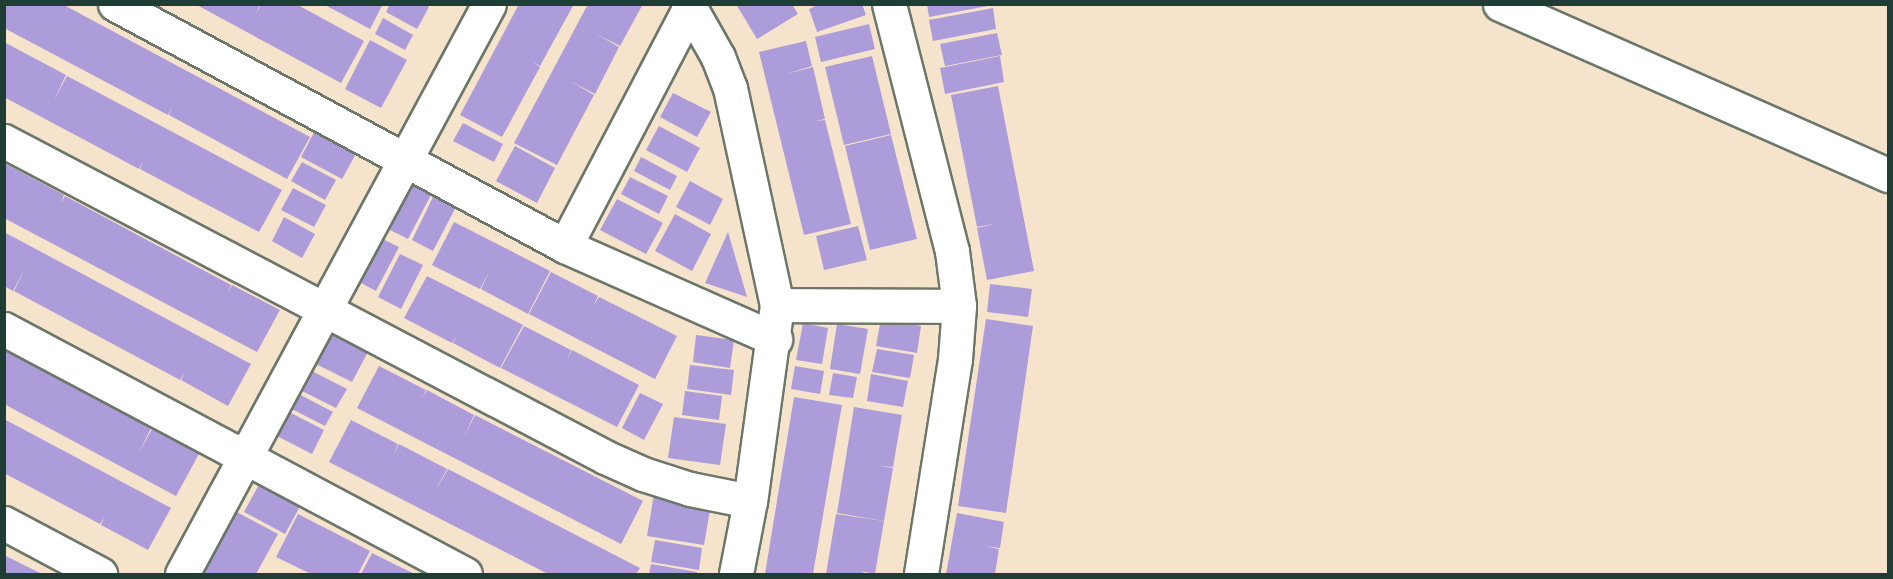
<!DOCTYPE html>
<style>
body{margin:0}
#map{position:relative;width:1893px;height:579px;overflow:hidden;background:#f6e3cb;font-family:"Gochi Hand",sans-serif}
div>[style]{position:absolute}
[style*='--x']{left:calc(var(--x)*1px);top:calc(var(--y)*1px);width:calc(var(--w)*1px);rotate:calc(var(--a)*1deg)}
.building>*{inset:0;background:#ad9cda}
.roads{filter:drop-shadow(2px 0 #6a7769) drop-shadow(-2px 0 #6a7769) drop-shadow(0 2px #6a7769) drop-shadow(0 -2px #6a7769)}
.street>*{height:33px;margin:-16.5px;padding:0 16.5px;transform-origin:16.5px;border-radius:16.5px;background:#fff}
span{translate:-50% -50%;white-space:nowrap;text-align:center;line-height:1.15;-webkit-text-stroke:4.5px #fbf7ec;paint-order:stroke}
.frame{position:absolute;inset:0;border:6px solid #1f3d34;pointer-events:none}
</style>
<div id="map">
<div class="building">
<i style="clip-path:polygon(4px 4px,62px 4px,310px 137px,287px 179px,169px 115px,172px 108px,168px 115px,4px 28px)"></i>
<i style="clip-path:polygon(195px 4px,260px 4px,256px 14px,261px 4px,296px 4px,364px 41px,341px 83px)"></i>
<i style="clip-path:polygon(323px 4px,383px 4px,370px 29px)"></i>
<i style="clip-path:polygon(390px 4px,425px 4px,429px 7px,417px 29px,386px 12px)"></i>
<i style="clip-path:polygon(519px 4px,574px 4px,540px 66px,533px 62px,540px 67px,502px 137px,460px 115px)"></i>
<i style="clip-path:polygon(588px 4px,643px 4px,620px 46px,596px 34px,619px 47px,595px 94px,570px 81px,594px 95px,557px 165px,514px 143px)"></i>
<i style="clip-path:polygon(736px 4px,792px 4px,798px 14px,757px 39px)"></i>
<i style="clip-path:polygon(820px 4px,862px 4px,866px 15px,817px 32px,809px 9px)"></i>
<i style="clip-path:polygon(927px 4px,988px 4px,988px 6px,929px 17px)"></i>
<i style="clip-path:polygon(993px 8px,996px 29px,933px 41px,929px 20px)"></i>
<i style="clip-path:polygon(383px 18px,413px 35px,405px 50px,375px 34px)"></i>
<i style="clip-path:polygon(869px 24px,875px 49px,821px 62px,815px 37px)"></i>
<i style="clip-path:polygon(997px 33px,1002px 55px,945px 66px,940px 44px)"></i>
<i style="clip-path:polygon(370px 40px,407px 60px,381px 108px,345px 89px)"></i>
<i style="clip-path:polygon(806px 41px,812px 66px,786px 74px,813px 67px,825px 119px,815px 121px,825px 120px,851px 224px,804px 235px,759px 52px)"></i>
<i style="clip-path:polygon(4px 42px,66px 75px,54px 100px,67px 76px,282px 190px,259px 232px,140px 169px,143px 161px,139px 169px,4px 97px)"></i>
<i style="clip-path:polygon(872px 56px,891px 134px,844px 145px,825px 67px)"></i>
<i style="clip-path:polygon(1000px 56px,1004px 82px,945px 94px,940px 68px)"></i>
<i style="clip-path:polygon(998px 86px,1034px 271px,987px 280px,977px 228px,998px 223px,977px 227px,951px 95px)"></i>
<i style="clip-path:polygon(673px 93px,711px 112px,697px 137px,660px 117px)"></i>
<i style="clip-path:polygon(319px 123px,361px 145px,342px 179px,301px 157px)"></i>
<i style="clip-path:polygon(463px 123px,503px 144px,494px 162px,453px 141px)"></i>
<i style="clip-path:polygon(659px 126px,700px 148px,687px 172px,646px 150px)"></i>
<i style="clip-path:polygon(891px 135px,917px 239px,870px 250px,845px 146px)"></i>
<i style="clip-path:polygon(515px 146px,555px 168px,537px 203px,496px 181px)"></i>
<i style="clip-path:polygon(641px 157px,677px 176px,670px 190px,634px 171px)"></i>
<i style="clip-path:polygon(302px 162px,336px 180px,325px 200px,291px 181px)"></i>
<i style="clip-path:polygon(4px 163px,64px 195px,61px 203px,65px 196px,231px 285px,228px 292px,232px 285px,280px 310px,257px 352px,4px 218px)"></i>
<i style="clip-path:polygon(400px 176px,432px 193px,408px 239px,376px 223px)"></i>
<i style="clip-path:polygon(630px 177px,668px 196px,659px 214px,621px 194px)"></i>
<i style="clip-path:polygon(690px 181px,723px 199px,710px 225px,676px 207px)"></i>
<i style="clip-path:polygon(293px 188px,326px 205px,314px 227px,281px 210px)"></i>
<i style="clip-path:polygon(434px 195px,456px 207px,433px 251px,412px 240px)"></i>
<i style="clip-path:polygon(617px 199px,663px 223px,646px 254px,600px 230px)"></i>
<i style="clip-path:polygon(675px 214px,711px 234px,692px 271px,655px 251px)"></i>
<i style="clip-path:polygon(284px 217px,315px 234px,302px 258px,272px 241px)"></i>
<i style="clip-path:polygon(454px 222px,550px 271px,528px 314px,481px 289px,490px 270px,480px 289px,432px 265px)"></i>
<i style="clip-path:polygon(858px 226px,867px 260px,824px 270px,816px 236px)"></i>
<i style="clip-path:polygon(4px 232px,251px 364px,228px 406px,181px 380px,185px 372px,180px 380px,14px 291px,26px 267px,13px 291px,4px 286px)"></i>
<i style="clip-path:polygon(368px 232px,399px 247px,376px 291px,346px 275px)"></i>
<i style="clip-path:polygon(728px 232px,747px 297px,705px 283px)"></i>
<i style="clip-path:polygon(400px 254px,423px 265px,401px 309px,378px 297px)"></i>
<i style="clip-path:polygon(551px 272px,598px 296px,593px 306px,599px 297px,677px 336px,655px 379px,529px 314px)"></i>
<i style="clip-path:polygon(427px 276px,523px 325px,500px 368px,453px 343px,457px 335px,452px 343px,404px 318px)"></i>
<i style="clip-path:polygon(990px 284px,1032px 289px,1028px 317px,987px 312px)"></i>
<i style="clip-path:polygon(881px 319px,921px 326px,917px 353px,876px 346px)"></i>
<i style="clip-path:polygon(986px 319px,1033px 326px,1006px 513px,958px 506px)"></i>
<i style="clip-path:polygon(327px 323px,371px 346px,352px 382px,308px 360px)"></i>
<i style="clip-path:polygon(803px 323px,828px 328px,822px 364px,796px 360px)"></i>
<i style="clip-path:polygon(837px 324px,868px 329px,860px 374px,830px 369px)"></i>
<i style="clip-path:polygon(524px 326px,571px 350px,567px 359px,572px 350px,639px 385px,617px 427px,501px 368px)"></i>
<i style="clip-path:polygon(696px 335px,734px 340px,730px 368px,693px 362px)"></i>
<i style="clip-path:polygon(877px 349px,914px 355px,910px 378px,872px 372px)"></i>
<i style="clip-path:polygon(4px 350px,151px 428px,139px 453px,152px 429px,199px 454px,176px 496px,4px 404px)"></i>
<i style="clip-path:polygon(690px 365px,734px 370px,731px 395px,687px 389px)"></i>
<i style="clip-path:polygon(379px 366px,426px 390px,422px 398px,427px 390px,474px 415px,463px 439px,475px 415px,643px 501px,621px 544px,357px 408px)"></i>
<i style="clip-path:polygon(795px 366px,824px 371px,820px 394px,791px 389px)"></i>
<i style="clip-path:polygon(304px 367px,347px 389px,336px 408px,294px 387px)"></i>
<i style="clip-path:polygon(833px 373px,857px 377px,853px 398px,829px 395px)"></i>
<i style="clip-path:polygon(871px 374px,908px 381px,903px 407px,867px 401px)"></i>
<i style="clip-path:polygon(291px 390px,333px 412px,325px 426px,284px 405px)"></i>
<i style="clip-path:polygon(685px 391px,722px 396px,719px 420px,682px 415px)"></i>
<i style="clip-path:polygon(640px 393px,663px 404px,644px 440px,622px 428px)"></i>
<i style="clip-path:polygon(794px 397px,842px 405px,837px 433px,813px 574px,765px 574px)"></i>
<i style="clip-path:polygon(854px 407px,902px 415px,893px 467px,878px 466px,893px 468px,884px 521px,837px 513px)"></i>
<i style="clip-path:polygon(287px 411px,324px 430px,312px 454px,275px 435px)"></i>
<i style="clip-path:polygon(674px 417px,726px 424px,720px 465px,668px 458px)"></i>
<i style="clip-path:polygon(4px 419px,171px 508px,148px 550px,101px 525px,104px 517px,100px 524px,4px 473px)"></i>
<i style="clip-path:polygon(351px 420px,398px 444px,394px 454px,399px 444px,447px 469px,434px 493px,448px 469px,640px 568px,636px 574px,548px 574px,329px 462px)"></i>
<i style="clip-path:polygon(262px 479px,303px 501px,285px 534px,244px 512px)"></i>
<i style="clip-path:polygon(654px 494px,711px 504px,704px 545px,647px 536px)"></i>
<i style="clip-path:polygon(235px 511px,278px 534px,256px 574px,201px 574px)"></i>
<i style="clip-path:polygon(957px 513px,1004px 522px,1000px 548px,985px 546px,999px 549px,995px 574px,946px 574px)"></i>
<i style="clip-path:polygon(298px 514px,370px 551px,358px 574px,311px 574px,276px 557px)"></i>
<i style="clip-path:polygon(836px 514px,884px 521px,875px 574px,860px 571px,867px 574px,826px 574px)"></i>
<i style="clip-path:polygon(655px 540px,702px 548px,699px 570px,651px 562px)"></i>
<i style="clip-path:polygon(372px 553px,396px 565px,415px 574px,361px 574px)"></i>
<i style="clip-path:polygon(4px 555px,42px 574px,4px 574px)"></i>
<i style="clip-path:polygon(651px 564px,697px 572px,697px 574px,649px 574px)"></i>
</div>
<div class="roads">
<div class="street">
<i style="--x:115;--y:4;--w:511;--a:28.27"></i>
<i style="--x:565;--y:246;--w:230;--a:23.9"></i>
<i style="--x:688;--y:4;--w:61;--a:60.5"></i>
<i style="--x:718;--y:57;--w:33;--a:69"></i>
<i style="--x:730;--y:88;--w:222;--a:77.8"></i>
<i style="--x:777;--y:305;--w:198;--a:97.8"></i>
<i style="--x:750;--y:501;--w:74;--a:100.9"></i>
<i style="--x:889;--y:4;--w:255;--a:75.7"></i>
<i style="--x:952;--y:251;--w:55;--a:82.7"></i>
<i style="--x:959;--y:306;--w:53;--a:94.3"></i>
<i style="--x:955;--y:359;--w:218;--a:99"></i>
<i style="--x:1500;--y:4;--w:424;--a:23.8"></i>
<i style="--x:4;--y:141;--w:679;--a:27.73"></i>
<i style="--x:605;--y:457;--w:42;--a:24.1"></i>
<i style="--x:643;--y:474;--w:49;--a:17.7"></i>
<i style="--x:690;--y:489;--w:61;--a:11.3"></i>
<i style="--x:565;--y:246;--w:270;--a:-62.4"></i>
<i style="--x:777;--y:305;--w:182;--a:0.3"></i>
<i style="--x:4;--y:329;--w:522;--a:27.99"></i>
<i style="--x:4;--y:523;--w:109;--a:28"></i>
<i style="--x:182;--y:574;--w:647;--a:-61.69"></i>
</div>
</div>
<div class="frame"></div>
</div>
